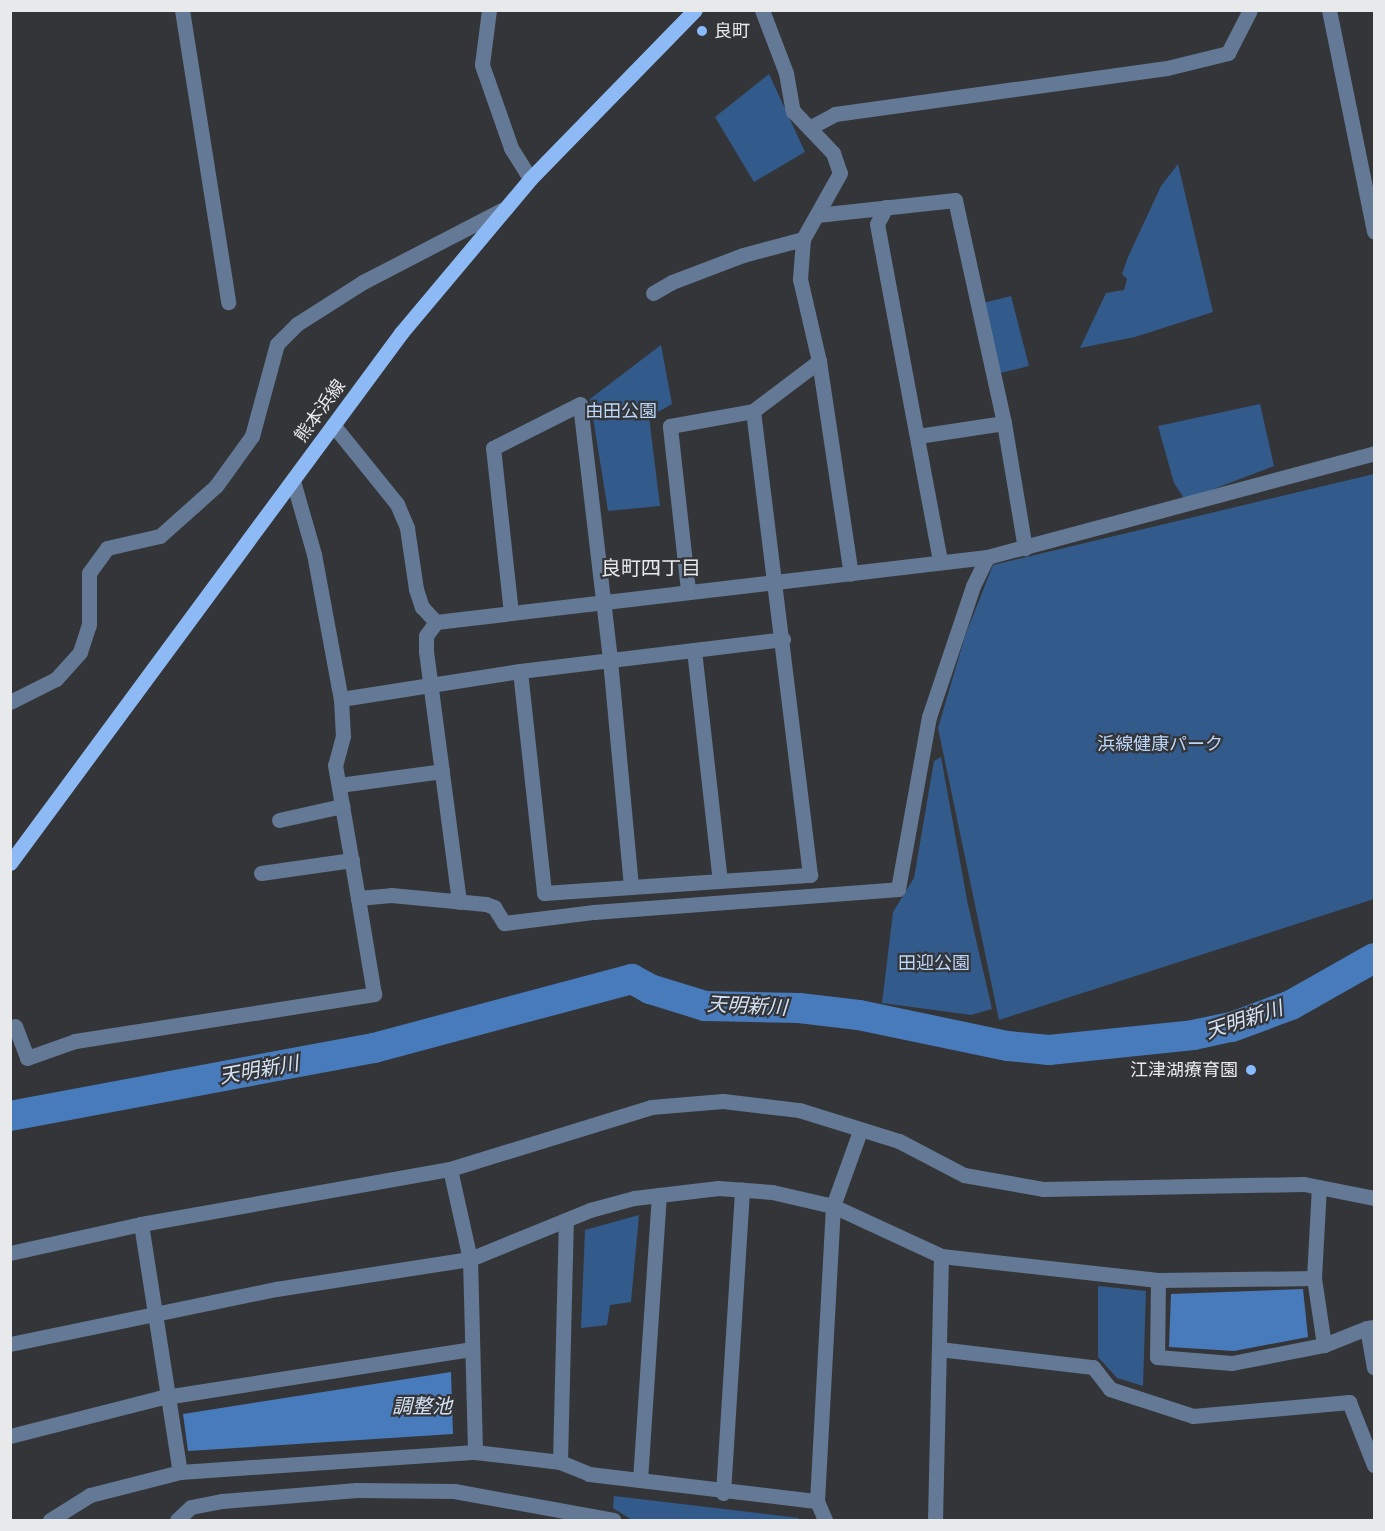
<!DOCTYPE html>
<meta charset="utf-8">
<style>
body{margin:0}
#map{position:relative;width:1385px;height:1531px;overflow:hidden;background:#343538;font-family:"DejaVu Sans","Noto Sans JP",sans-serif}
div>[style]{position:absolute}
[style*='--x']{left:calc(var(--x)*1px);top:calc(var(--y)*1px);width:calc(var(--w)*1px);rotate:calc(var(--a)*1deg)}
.green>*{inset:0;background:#325a8b}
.water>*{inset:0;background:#487bbc}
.river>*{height:30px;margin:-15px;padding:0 15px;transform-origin:15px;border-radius:15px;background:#487bbc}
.minor>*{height:15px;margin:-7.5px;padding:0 7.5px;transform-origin:7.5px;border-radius:7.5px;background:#637995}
.major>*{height:15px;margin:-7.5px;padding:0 7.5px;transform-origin:7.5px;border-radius:7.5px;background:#8dbaf5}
.dots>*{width:16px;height:16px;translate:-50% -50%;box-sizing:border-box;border:3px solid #343538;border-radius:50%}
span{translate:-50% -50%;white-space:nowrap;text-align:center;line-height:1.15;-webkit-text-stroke:4.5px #343538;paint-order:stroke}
.poi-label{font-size:18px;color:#e8e9ea}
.left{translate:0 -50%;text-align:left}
.right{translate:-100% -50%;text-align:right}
.street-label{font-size:18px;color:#e8e9ea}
.park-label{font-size:18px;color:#bad6f9}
.neighbourhood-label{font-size:20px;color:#e8e9ea}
.water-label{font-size:20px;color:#d5e3f5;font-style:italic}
.frame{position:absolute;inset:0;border:12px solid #e8e9ea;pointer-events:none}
</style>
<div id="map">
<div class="green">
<i style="clip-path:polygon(769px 74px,805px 152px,754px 182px,715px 117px)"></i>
<i style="clip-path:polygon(1178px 164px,1213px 312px,1135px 337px,1080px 348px,1106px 293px,1124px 290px,1127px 279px,1122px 274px,1128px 257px,1161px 186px)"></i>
<i style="clip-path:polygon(1011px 296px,1029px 366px,996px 374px,983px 303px)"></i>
<i style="clip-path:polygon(661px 345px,672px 404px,649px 417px,660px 506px,608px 511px,590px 399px)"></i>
<i style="clip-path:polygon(1260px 404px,1274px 466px,1185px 500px,1174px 483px,1158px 426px)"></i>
<i style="clip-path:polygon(1374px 474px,1374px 899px,999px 1020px,938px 728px,965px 636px,993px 565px)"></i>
<i style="clip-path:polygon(941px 757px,968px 905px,992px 1009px,971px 1015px,882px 1003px,893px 912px,914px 878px,934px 761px)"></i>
<i style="clip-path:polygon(639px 1215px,631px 1302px,610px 1305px,607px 1325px,581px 1328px,585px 1230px)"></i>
<i style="clip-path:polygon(1098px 1286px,1146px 1291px,1143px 1386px,1117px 1378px,1098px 1357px)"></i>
<i style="clip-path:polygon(614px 1496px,799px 1518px,799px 1520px,632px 1520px,613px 1508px)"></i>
</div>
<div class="water">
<i style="clip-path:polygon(1303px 1289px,1308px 1337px,1234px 1351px,1169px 1347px,1171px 1294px)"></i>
<i style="clip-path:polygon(451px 1372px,453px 1434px,188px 1451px,183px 1414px)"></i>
</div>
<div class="river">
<i style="--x:10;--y:1116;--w:370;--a:-10.6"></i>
<i style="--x:374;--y:1048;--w:267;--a:-15"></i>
<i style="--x:632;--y:979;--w:21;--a:29"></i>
<i style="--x:650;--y:989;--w:58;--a:17.2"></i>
<i style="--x:705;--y:1006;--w:94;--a:1.2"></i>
<i style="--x:799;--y:1008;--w:60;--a:6.7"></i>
<i style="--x:859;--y:1015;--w:152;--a:11.8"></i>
<i style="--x:1008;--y:1046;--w:41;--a:5.6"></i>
<i style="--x:1049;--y:1050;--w:145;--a:-5.9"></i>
<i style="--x:1193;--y:1035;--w:40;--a:-12"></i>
<i style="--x:1232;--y:1027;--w:63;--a:-20.4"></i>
<i style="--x:1291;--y:1005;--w:95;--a:-29.5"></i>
</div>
<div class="minor">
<i style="--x:182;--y:10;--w:296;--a:81"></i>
<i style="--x:489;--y:10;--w:55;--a:97.3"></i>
<i style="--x:482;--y:65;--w:88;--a:70.7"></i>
<i style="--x:511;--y:148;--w:36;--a:58"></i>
<i style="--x:762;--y:10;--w:67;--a:69.1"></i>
<i style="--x:786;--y:73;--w:39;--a:80"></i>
<i style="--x:793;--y:111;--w:58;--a:46.4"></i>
<i style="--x:833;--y:153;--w:21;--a:71"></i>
<i style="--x:840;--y:173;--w:76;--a:119.3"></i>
<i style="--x:803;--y:239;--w:40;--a:94.3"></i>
<i style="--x:800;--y:279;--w:84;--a:77"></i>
<i style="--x:819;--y:361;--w:215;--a:81.5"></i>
<i style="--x:1329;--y:10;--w:226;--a:78.5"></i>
<i style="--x:809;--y:128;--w:30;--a:-28"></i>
<i style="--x:835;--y:114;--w:335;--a:-7.9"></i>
<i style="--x:1167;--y:68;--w:63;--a:-13.8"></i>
<i style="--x:1228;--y:53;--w:48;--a:-62.9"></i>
<i style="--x:886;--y:207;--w:19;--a:118"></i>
<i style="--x:877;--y:224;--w:344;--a:79.4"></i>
<i style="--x:817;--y:215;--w:139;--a:-6.2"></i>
<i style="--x:955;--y:200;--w:228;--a:77.6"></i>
<i style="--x:1004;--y:423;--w:127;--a:80.5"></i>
<i style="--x:653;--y:293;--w:22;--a:-30"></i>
<i style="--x:672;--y:282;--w:76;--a:-20.8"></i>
<i style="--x:743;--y:255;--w:62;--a:-14.9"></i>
<i style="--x:334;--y:426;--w:100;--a:51.1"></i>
<i style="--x:397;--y:504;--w:26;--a:67"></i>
<i style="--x:407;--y:528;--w:62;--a:81.6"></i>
<i style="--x:416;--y:589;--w:19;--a:72"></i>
<i style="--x:422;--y:607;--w:21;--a:47"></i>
<i style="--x:436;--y:622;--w:555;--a:-6.73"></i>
<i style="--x:918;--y:436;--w:87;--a:-8.6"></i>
<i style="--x:293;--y:481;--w:76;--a:74"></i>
<i style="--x:314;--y:554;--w:147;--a:79.5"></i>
<i style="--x:341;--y:699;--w:37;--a:87"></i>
<i style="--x:343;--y:736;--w:30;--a:105"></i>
<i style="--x:335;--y:765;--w:135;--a:80.2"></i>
<i style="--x:358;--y:898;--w:33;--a:-5"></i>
<i style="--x:391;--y:895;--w:95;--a:5.4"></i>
<i style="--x:486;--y:904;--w:9;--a:21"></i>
<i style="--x:494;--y:907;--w:19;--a:58"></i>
<i style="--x:504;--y:923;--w:91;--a:-7"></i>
<i style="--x:594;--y:912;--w:305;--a:-4.3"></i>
<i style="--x:898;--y:889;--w:175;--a:-79.8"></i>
<i style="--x:929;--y:717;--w:138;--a:-71.4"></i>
<i style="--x:973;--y:586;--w:32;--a:-64"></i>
<i style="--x:987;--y:557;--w:401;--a:-15"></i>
<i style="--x:688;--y:590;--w:165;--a:-96.3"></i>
<i style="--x:670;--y:426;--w:84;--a:-10.2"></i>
<i style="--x:511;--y:613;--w:166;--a:-96.2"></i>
<i style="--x:493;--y:448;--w:97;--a:-26.8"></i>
<i style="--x:580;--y:404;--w:258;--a:83.3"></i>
<i style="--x:610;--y:660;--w:228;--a:84.7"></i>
<i style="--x:436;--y:622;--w:17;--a:126"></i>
<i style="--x:426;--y:636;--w:15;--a:90"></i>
<i style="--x:426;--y:651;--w:253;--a:82.5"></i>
<i style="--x:694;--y:650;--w:232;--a:83.6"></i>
<i style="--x:520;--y:671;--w:223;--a:83.8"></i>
<i style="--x:544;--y:893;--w:267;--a:-3.9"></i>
<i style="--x:810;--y:875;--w:467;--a:-97"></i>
<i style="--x:753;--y:411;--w:83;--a:-37.1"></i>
<i style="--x:341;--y:699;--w:181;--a:-8.9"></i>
<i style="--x:520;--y:671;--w:265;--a:-6.9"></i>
<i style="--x:10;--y:702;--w:51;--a:-26.6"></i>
<i style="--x:56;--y:679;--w:36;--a:-48"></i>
<i style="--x:80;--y:652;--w:28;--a:-72"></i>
<i style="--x:89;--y:625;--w:52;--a:-90"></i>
<i style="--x:89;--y:573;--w:31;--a:-54"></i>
<i style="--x:107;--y:548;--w:54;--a:-12.8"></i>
<i style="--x:160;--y:536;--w:75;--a:-41.8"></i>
<i style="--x:216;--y:486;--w:62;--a:-54.2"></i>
<i style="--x:252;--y:436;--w:95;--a:-74.8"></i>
<i style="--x:277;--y:344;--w:28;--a:-45"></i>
<i style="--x:297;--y:324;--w:78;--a:-32.5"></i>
<i style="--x:363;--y:282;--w:157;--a:-27.4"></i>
<i style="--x:339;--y:785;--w:104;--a:-7.7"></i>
<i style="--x:279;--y:820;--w:65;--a:-12.5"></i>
<i style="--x:261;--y:873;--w:92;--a:-8.1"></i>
<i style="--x:15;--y:1026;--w:34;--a:69"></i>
<i style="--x:27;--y:1058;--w:51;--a:-19.5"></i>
<i style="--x:75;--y:1041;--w:303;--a:-8.9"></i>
<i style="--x:374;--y:994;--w:97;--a:-99.5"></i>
<i style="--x:450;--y:1169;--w:92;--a:77.5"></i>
<i style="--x:470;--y:1259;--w:193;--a:88.5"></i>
<i style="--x:141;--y:1224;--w:251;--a:81.1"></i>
<i style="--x:10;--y:1253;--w:134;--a:-12.5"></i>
<i style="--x:141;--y:1224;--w:314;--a:-10.1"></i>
<i style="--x:450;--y:1169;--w:210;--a:-17.1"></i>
<i style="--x:651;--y:1107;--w:72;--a:-4.8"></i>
<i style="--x:723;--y:1101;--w:77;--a:6.8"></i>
<i style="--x:799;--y:1110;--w:105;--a:17.2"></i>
<i style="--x:899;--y:1141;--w:73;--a:27.6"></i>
<i style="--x:964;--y:1175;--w:80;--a:10"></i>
<i style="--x:1043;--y:1189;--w:261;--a:-1.1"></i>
<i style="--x:1304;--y:1184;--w:71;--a:11.3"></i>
<i style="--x:941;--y:1256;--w:218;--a:6.3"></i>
<i style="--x:1158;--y:1280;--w:156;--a:-0.7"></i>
<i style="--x:1314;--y:1278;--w:91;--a:-86.9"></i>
<i style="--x:1314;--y:1278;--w:68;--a:81.5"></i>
<i style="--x:1324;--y:1345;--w:46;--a:-21.6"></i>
<i style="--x:1158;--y:1280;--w:77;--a:90.7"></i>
<i style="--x:1157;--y:1357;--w:75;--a:4.6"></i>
<i style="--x:1232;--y:1363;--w:94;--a:-11.1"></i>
<i style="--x:1374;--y:1327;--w:7;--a:172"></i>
<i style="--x:1367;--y:1328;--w:40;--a:80"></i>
<i style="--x:10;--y:1344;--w:272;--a:-11.7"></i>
<i style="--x:276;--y:1289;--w:196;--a:-8.8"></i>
<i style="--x:470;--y:1259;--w:130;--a:-22.2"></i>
<i style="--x:590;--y:1210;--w:46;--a:-15.3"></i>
<i style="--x:634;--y:1198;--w:85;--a:-6.8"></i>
<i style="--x:718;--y:1188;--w:54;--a:4.2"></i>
<i style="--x:772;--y:1192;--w:63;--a:12.9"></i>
<i style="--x:833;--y:1206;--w:119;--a:24.8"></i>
<i style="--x:941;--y:1256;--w:264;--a:91.3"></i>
<i style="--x:939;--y:1349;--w:155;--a:6.7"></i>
<i style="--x:1093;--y:1367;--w:28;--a:52"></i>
<i style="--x:1110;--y:1389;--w:87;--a:18"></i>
<i style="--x:1193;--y:1416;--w:157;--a:-5.1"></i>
<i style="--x:1349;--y:1402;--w:68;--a:68.4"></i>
<i style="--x:10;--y:1436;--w:154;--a:-14.3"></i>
<i style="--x:159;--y:1398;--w:317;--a:-8.9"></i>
<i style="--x:560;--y:1462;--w:242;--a:-88.6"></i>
<i style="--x:640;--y:1480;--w:286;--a:-86.2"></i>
<i style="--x:723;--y:1493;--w:304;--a:-86.4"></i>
<i style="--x:50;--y:1520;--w:47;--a:-32"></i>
<i style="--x:90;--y:1495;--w:93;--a:-14.3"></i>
<i style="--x:180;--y:1472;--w:296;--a:-3.9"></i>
<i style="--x:475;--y:1452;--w:86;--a:6.7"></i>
<i style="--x:560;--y:1462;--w:31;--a:22"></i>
<i style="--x:589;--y:1474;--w:230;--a:6.8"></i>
<i style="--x:177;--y:1520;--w:19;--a:-43"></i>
<i style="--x:191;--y:1507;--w:32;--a:-11"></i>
<i style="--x:222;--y:1501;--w:135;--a:-4.7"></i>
<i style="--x:357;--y:1490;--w:97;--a:0.6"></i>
<i style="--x:454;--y:1491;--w:162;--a:10.3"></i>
<i style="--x:825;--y:1520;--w:21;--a:-113"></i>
<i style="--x:817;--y:1501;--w:295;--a:-86.9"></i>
<i style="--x:833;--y:1206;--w:80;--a:-70.2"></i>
</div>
<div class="major">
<i style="--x:10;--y:863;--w:659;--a:-53.58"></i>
<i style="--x:401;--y:333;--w:201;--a:-50"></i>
<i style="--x:530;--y:179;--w:236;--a:-45.7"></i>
</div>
<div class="dots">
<i style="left:702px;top:31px;background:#88bafc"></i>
<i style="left:1251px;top:1070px;background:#88bafc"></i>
</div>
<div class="poi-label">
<span class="left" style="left:714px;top:31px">良町</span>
<span class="right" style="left:1238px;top:1070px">江津湖療育園</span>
</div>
<div class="street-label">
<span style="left:320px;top:411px;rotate:-54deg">熊本浜線</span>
</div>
<div class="park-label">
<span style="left:621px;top:411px">由田公園</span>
<span style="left:1160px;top:744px">浜線健康パーク</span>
<span style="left:934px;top:963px">田迎公園</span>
</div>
<div class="neighbourhood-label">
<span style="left:651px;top:568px">良町四丁目</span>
</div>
<div class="water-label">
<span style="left:747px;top:1006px;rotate:3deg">天明新川</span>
<span style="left:1244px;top:1020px;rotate:-18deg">天明新川</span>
<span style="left:259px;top:1070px;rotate:-10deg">天明新川</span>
<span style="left:422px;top:1406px">調整池</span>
</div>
<div class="frame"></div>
</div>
